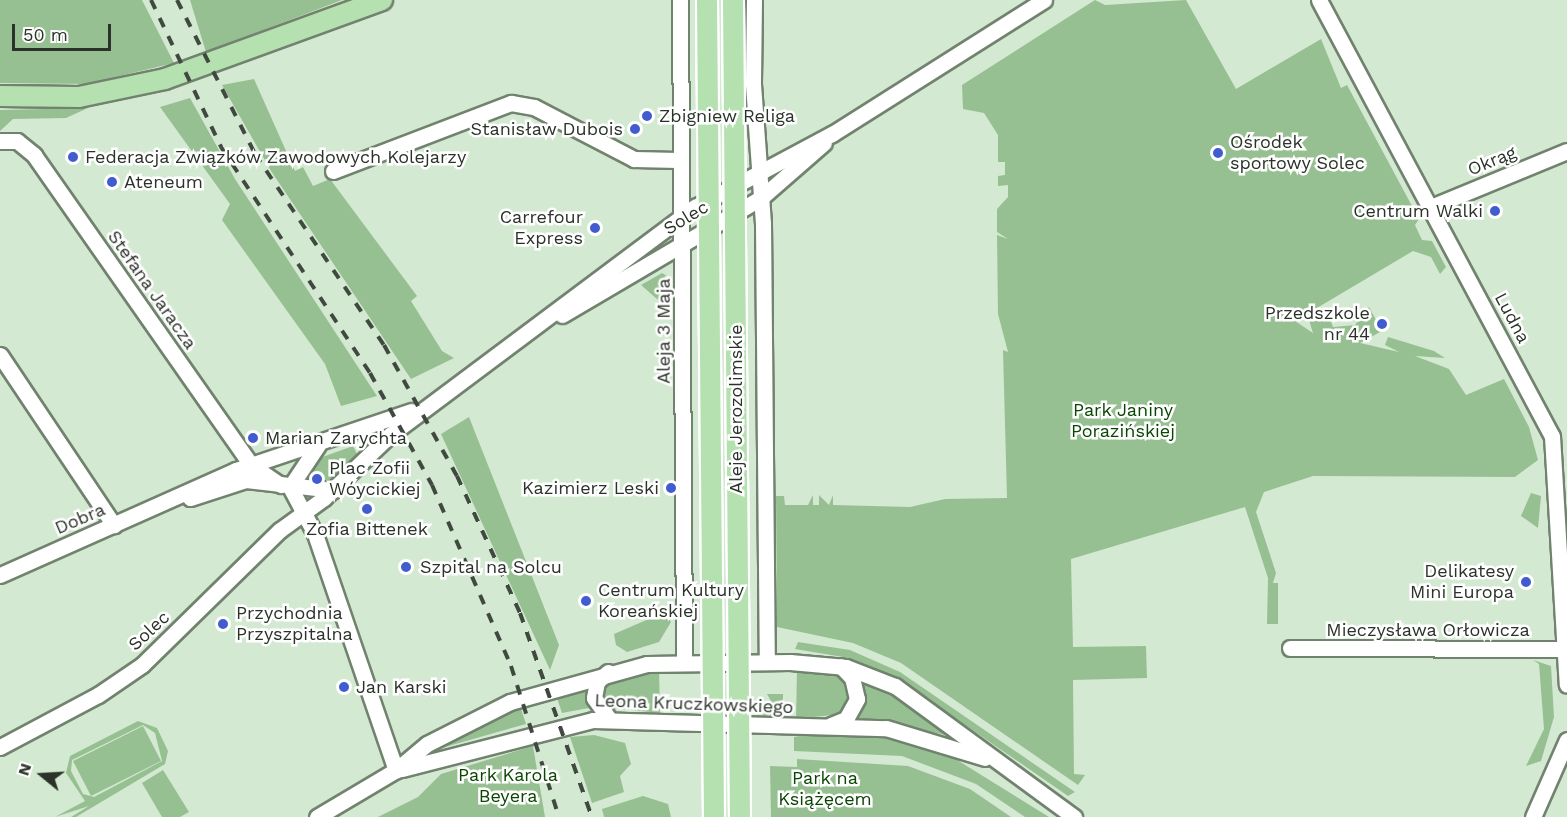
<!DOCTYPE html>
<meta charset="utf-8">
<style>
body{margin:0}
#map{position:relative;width:1567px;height:817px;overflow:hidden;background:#d4e9d1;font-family:"Work Sans",sans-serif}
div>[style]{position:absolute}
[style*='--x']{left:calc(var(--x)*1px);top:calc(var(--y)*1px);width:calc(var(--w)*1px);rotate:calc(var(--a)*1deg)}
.green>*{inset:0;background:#97c092}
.roads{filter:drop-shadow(2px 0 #71836e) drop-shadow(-2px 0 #71836e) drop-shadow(0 2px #71836e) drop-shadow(0 -2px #71836e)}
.minor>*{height:15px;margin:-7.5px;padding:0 7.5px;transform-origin:7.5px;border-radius:7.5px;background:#fff}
.major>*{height:20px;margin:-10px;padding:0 10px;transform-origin:10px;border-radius:10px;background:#b5e0af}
.rail>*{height:4px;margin-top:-2px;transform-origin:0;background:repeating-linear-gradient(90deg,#40493f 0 10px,transparent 0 20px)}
.bridges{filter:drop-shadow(2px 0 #fff) drop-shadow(-2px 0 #fff) drop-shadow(0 2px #fff) drop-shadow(0 -2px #fff)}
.major-bridge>*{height:20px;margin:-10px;padding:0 10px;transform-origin:10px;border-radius:10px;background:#b5e0af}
.dots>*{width:16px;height:16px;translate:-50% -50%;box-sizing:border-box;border:3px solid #fff;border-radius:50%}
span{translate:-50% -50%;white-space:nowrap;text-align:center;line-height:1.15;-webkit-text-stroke:5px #fff;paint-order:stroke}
.poi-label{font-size:18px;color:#2a3229}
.left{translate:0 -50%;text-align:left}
.right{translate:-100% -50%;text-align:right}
.street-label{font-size:18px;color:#2a3229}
.park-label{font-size:18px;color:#0a4502}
.north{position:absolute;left:12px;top:745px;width:60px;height:60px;-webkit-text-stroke:4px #fff;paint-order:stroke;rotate:288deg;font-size:16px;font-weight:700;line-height:24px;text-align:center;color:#2a3229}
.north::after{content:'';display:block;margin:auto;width:21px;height:27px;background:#2a3229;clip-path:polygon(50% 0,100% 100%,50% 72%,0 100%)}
.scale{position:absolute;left:12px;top:24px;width:99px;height:27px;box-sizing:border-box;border:3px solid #2a3229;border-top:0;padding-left:8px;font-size:18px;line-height:21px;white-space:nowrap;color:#2a3229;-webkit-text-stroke:4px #fff;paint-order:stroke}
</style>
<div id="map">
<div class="green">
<i style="clip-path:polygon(0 0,142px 0,174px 63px,86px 84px,0 83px)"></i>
<i style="clip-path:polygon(190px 0,342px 0,206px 52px)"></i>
<i style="clip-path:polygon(1095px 0,1105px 5px,1186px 0,1236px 89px,1321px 39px,1341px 88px,1347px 85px,1419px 219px,1415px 225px,1422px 240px,1432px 241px,1446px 267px,1440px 274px,1431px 257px,1413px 251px,1295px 321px,1313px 333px,1309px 320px,1328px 313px,1333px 327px,1355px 325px,1369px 307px,1382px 331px,1360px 343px,1399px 352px,1385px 345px,1388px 337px,1434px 351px,1445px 358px,1415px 356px,1449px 369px,1466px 395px,1504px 379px,1529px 427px,1538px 460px,1515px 477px,1313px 476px,1264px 492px,1256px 512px,1276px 573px,1273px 583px,1278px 583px,1278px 624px,1267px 624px,1268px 578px,1245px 507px,1071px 559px,1073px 647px,1146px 646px,1147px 678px,1073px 680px,1074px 774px,1085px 775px,1078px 785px,901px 663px,853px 643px,777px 627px,776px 496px,784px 496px,785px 505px,808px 505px,813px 495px,813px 505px,819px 505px,819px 495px,829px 505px,833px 495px,833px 505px,910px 507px,945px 499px,1007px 498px,1003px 350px,1008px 352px,998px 314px,997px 235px,1008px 239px,997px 232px,997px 209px,1008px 197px,1008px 185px,998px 186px,998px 176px,1005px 175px,1005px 162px,998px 162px,998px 135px,984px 113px,963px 109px,962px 85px)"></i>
<i style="clip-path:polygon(254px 79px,295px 171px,303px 167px,313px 186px,330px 179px,417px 296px,411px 301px,442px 351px,454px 358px,411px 379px,271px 171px,222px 85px)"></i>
<i style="clip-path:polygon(190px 98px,235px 179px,377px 396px,341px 406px,325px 364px,222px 220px,230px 204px,160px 107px)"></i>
<i style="clip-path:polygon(88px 108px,66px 118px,13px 119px,0 131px,0 110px)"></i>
<i style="clip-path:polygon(662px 273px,667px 276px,670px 300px,658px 300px,641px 285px)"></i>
<i style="clip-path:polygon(469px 417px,559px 645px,550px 670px,441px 434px)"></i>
<i style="clip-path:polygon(353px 446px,357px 454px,328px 481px,305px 480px,314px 460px)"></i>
<i style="clip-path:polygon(1531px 493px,1541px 496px,1538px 528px,1521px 516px)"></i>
<i style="clip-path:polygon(658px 615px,667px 615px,671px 622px,659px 642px,627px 652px,616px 645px,614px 634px)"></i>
<i style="clip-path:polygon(798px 642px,850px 650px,900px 672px,1075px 792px,1068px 796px,896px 677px,849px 658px,795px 649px)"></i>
<i style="clip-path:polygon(1533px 660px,1551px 666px,1554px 717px,1541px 761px,1526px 766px,1544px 729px,1539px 664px)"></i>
<i style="clip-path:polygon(797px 670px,835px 673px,845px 680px,851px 698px,841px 714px,796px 719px)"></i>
<i style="clip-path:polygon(659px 671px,660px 713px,611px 708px,598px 697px,603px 682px)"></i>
<i style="clip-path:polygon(861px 681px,908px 704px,951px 736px,856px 717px,863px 702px)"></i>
<i style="clip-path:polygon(586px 687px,589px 708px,562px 713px,556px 695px)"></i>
<i style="clip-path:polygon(767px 694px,783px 694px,783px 719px,757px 720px,757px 705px,773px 705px)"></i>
<i style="clip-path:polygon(520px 706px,526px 724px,438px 749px,456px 737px)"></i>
<i style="clip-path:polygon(evenodd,138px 721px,157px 728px,168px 751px,165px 764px,76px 817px,71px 817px,89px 806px,55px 817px,85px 801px,66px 773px,70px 756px,138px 721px,143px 725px,155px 733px,162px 761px,94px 797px,83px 794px,71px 771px,72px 760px,143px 725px)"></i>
<i style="clip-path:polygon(143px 726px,161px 761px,91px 796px,73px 761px)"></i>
<i style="clip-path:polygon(812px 734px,878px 735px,941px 750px,1049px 817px,1025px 817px,976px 784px,902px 756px,794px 751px,794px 737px)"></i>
<i style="clip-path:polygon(594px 735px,625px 743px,631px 764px,620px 776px,624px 792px,592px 803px,570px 737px)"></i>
<i style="clip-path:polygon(533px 746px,545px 817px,378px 817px,418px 797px,441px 774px)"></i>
<i style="clip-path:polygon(797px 759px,908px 766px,970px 789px,1011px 817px,771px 817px,770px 766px,797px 767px)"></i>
<i style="clip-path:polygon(163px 770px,189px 812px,180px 817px,162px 817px,142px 783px)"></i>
<i style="clip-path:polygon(643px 796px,668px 804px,671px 817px,604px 817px,602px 809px)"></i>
</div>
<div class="roads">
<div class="minor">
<i style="--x:680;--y:0;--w:663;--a:89.65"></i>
<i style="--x:754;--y:0;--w:84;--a:90.7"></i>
<i style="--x:753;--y:84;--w:139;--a:85.9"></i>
<i style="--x:763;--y:223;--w:439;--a:89.5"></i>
<i style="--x:1319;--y:0;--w:494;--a:61.9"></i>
<i style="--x:1552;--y:436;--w:249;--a:86.6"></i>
<i style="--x:0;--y:141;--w:17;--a:0"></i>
<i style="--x:17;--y:141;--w:22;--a:39"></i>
<i style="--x:34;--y:155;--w:378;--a:55"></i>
<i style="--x:251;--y:465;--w:36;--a:34"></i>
<i style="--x:333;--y:171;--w:191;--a:-20.9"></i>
<i style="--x:511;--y:103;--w:23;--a:10"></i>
<i style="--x:534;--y:107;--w:113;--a:27.5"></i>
<i style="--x:634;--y:159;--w:44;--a:1.3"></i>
<i style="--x:1431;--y:207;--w:147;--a:-22.4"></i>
<i style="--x:562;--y:315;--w:232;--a:-30.5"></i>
<i style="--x:762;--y:197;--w:82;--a:-41.1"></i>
<i style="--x:0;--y:355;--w:205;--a:56.2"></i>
<i style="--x:318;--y:445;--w:50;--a:123.7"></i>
<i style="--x:290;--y:487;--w:53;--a:62"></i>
<i style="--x:315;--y:534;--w:250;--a:71.1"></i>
<i style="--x:190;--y:498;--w:59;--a:-17.8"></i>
<i style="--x:246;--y:480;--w:88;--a:6.6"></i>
<i style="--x:0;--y:575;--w:258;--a:-24"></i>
<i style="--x:236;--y:470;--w:185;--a:-18.6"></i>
<i style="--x:1290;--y:648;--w:275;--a:0.2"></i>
<i style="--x:608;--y:672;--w:15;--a:138"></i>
<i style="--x:597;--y:682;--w:16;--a:101"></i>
<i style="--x:594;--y:698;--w:27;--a:54"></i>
<i style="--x:831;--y:725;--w:16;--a:-22"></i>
<i style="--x:846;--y:719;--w:23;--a:-61"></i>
<i style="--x:857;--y:699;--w:22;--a:-103"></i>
<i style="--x:852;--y:678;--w:16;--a:-133"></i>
<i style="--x:0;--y:747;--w:111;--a:-28"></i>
<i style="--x:98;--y:695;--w:53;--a:-34.3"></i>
<i style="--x:142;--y:665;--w:193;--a:-44.4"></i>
<i style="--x:280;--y:530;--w:54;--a:-36"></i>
<i style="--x:324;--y:498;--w:91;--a:-43.7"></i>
<i style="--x:390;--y:435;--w:381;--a:-36.8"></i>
<i style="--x:695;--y:207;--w:155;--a:-28.1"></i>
<i style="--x:832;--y:134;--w:251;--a:-32.3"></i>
<i style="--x:402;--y:769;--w:197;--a:-14.4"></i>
<i style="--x:593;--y:720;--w:293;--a:1.6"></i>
<i style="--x:886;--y:728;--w:103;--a:16.9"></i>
<i style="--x:317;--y:817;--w:92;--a:-30.7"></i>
<i style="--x:396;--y:770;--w:40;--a:-40"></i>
<i style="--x:427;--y:744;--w:93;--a:-26.8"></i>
<i style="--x:510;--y:702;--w:142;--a:-15.5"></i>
<i style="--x:647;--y:664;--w:143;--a:-0.8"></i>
<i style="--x:790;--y:662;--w:56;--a:5.1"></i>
<i style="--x:846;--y:667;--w:53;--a:21.2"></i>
<i style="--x:895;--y:686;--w:222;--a:36.2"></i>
<i style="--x:1533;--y:817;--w:84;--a:-66.2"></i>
</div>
<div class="major">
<i style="--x:0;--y:96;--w:79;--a:0.7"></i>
<i style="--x:79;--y:97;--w:88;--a:-11.8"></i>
<i style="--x:165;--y:79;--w:231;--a:-20"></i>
</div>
</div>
<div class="rail">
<i style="--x:151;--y:0;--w:163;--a:64.5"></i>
<i style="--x:221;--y:147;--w:271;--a:56.6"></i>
<i style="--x:370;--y:373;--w:128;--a:61"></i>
<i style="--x:432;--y:485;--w:197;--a:66.4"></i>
<i style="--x:511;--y:666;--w:158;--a:72.4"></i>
<i style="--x:177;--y:0;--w:173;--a:63.1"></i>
<i style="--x:255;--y:154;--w:230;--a:56"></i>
<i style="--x:384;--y:345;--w:150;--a:60.9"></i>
<i style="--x:457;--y:476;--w:151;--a:65.3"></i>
<i style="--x:520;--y:613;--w:216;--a:70.6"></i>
</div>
<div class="bridges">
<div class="major-bridge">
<i style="--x:707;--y:0;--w:817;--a:89.51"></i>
<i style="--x:733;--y:0;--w:817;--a:89.51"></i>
</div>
</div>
<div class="dots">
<i style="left:647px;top:116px;background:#405ccf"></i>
<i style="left:635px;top:129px;background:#405ccf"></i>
<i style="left:1218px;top:153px;background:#405ccf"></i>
<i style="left:73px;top:157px;background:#405ccf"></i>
<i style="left:112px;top:182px;background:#405ccf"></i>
<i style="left:1495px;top:211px;background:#405ccf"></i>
<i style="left:595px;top:228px;background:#405ccf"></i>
<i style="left:1382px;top:324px;background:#405ccf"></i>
<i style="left:253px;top:438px;background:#405ccf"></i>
<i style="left:317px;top:479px;background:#405ccf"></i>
<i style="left:671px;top:488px;background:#405ccf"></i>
<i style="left:367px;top:509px;background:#405ccf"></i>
<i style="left:406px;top:567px;background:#405ccf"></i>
<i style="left:1526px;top:582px;background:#405ccf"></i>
<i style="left:586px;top:601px;background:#405ccf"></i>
<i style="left:223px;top:624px;background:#405ccf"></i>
<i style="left:344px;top:687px;background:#405ccf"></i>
</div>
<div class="poi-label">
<span class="left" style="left:659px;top:116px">Zbigniew Religa</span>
<span class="right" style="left:623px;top:129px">Stanisław Dubois</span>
<span class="left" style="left:1230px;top:153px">Ośrodek<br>sportowy Solec</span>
<span class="left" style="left:85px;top:157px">Federacja Związków Zawodowych Kolejarzy</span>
<span class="left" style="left:124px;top:182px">Ateneum</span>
<span class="right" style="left:1483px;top:211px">Centrum Walki</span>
<span class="right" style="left:583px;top:228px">Carrefour<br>Express</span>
<span class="right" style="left:1370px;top:324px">Przedszkole<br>nr 44</span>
<span class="left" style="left:265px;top:438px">Marian Zarychta</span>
<span class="left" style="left:329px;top:479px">Plac Zofii<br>Wóycickiej</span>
<span class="right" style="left:659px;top:488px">Kazimierz Leski</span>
<span style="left:367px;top:529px">Zofia Bittenek</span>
<span class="left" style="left:420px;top:567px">Szpital na Solcu</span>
<span class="right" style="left:1514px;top:582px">Delikatesy<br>Mini Europa</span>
<span class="left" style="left:598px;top:601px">Centrum Kultury<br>Koreańskiej</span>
<span class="left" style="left:236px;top:624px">Przychodnia<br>Przyszpitalna</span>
<span class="left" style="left:356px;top:687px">Jan Karski</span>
</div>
<div class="street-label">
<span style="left:1492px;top:161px;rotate:-22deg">Okrąg</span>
<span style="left:686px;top:218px;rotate:-31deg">Solec</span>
<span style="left:152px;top:290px;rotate:55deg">Stefana Jaracza</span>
<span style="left:1512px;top:318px;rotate:62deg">Ludna</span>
<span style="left:664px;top:331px;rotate:-90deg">Aleja 3 Maja</span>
<span style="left:736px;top:409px;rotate:-90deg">Aleje Jerozolimskie</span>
<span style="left:80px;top:519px;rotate:-23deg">Dobra</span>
<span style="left:1428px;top:630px">Mieczysława Orłowicza</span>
<span style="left:149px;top:631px;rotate:-43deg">Solec</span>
<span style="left:694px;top:704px;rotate:2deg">Leona Kruczkowskiego</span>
</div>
<div class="park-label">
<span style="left:1123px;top:421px">Park Janiny<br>Porazińskiej</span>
<span style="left:508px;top:786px">Park Karola<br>Beyera</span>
<span style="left:825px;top:789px">Park na<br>Książęcem</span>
</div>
<div class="north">N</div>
<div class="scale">50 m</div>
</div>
